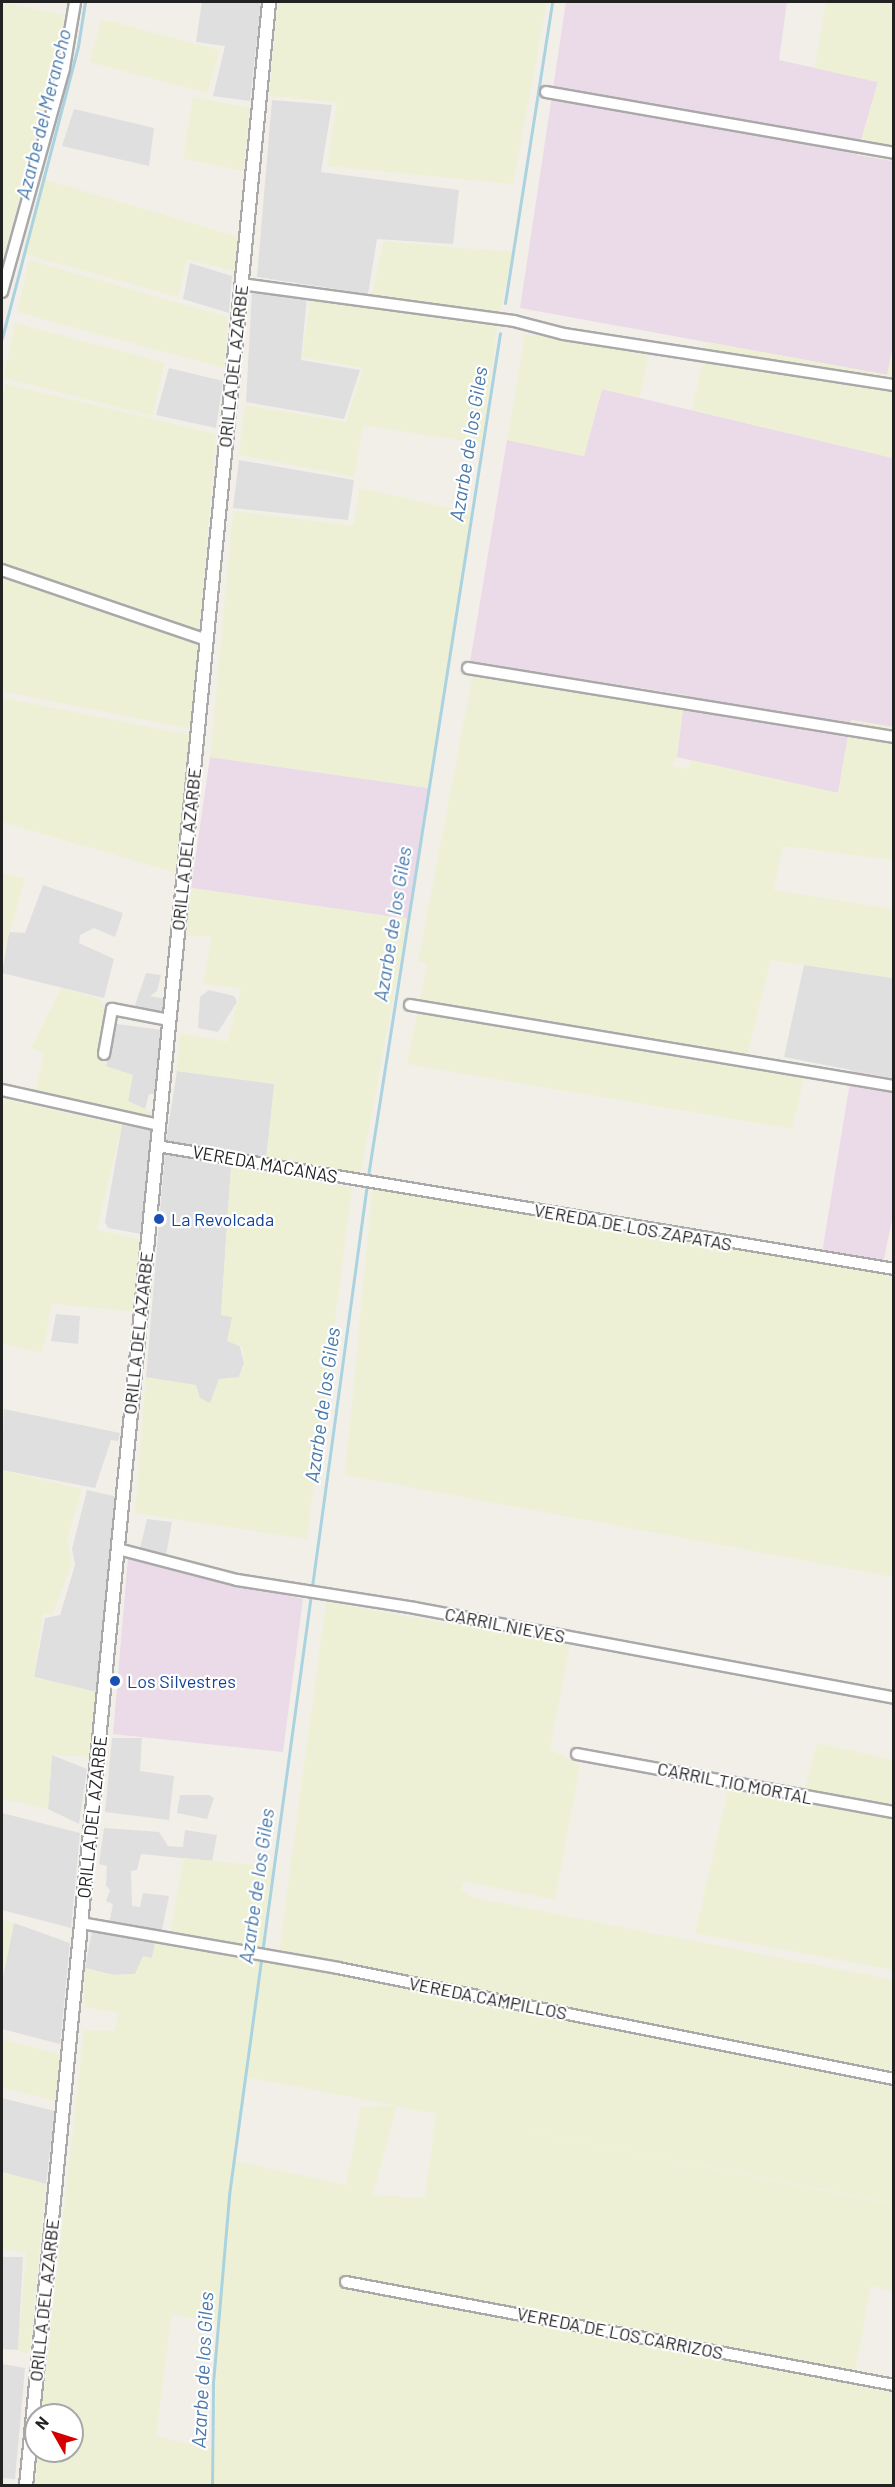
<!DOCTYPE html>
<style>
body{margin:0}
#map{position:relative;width:895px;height:2487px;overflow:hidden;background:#f2efe9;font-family:Barlow,sans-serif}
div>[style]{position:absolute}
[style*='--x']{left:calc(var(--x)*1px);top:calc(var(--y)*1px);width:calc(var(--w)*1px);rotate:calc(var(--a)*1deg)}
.residential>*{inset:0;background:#e0dfdf}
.industrial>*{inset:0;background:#ebdbe8}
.farmland>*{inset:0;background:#eef0d5}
.stream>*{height:3px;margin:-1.5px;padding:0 1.5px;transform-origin:1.5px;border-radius:1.5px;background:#aad3df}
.roads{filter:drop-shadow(2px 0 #a9a9a9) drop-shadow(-2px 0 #a9a9a9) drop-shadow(0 2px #a9a9a9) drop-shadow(0 -2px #a9a9a9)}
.minor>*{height:10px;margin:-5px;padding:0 5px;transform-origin:5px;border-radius:5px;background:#fff}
.tertiary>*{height:12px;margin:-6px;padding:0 6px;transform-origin:6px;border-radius:6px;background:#fff}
.dots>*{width:16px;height:16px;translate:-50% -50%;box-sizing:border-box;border:3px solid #fff;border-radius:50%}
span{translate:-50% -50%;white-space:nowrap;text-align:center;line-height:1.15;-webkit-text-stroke:4.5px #fff;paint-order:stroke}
.street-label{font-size:18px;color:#222}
.transit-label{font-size:18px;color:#164399}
.left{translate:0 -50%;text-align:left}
.water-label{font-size:20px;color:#4a7aab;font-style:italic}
.frame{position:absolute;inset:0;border:3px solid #222;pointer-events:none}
.north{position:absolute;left:24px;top:2403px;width:60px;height:60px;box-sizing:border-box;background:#fff;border:2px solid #a7a7a7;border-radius:50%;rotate:309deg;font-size:16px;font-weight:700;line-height:24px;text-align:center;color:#222}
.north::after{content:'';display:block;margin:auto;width:21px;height:27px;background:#d40000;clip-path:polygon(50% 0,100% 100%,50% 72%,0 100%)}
</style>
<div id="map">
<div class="residential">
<i style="clip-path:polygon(202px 2px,261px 2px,250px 101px,213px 96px,225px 46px,196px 42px)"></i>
<i style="clip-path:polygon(272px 100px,332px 105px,321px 172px,459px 190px,453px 244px,377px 239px,368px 294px,257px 277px)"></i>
<i style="clip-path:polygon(74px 109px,154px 128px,149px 166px,62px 146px)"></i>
<i style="clip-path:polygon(190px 263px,232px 276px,229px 313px,183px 299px)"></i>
<i style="clip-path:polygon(252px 290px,307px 297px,301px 360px,360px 370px,344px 419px,246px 402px)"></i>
<i style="clip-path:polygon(169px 368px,223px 381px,216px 428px,156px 415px)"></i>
<i style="clip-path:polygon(239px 460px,354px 480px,348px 520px,233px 508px)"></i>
<i style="clip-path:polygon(43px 885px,123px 913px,115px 937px,94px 928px,80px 935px,79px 943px,114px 959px,104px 998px,2px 973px,9px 932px,25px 933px)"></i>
<i style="clip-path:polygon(804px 965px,893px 978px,893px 1078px,784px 1057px)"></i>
<i style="clip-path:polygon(146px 973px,161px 975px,157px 991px,150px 996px,166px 999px,163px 1015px,134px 1008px)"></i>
<i style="clip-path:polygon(209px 990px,234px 996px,237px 1002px,218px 1032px,198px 1028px,200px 997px)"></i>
<i style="clip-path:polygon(116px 1024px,163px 1030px,156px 1094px,149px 1094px,145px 1109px,128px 1101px,129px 1090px,106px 1066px)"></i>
<i style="clip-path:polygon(177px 1071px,275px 1084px,266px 1158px,166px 1141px)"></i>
<i style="clip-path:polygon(122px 1125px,152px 1130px,141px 1234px,108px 1228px,105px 1222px)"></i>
<i style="clip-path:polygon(165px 1152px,231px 1167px,221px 1315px,232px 1317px,244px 1363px,239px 1377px,210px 1404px,146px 1377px)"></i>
<i style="clip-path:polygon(56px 1314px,80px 1316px,78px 1344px,51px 1341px)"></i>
<i style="clip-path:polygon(4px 1409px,120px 1433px,118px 1441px,111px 1440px,95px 1488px,2px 1470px)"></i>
<i style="clip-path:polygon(87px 1490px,118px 1497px,96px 1692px,34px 1677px,45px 1618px,60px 1615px,75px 1565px,72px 1549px)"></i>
<i style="clip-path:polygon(147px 1519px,172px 1522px,166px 1555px,140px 1549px)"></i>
<i style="clip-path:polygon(112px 1738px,142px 1738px,140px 1771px,174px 1776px,169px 1820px,105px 1812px)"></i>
<i style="clip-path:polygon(52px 1755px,87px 1769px,79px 1824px,48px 1809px)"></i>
<i style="clip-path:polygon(180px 1795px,209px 1795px,214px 1798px,207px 1819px,177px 1813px)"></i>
<i style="clip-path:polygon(2px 1813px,80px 1833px,71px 1928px,2px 1910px)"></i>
<i style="clip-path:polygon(104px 1828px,159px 1832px,168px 1846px,183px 1847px,185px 1830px,217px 1835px,212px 1861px,141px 1854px,137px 1870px,131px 1871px,132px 1906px,140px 1907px,143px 1893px,169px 1896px,162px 1930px,109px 1924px,113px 1904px,106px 1901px,110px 1890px,106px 1886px,107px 1866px,99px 1864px)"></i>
<i style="clip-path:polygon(14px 1923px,70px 1943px,60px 2044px,2px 2029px,2px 1981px)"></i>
<i style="clip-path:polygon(92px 1931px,156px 1940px,152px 1958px,135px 1974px,113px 1975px,85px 1968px)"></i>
<i style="clip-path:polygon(2px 2098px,55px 2111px,46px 2184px,2px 2172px)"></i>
<i style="clip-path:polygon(2px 2257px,23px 2257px,18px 2350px,2px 2349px)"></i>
<i style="clip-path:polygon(2px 2364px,25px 2368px,15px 2479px,2px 2478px)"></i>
</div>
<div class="industrial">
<i style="clip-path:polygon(566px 2px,787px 2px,779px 60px,878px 82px,857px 154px,893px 161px,894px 345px,888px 375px,520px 308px)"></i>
<i style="clip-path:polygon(602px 389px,893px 458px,893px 727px,851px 720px,838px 793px,677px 757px,684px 695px,470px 662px,507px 440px,584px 456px)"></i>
<i style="clip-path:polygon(210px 757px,429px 788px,408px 919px,191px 888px)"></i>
<i style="clip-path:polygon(852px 1070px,893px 1078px,893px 1214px,883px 1264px,822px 1253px)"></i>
<i style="clip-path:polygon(128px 1558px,303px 1599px,283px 1752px,113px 1734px)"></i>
</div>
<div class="farmland">
<i style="clip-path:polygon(2px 2px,64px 15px,56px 68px,2px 261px)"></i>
<i style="clip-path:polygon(278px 2px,547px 2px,513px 184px,327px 166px,337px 102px,269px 96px)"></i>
<i style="clip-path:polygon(826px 2px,893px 2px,893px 161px,857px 155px,878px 82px,815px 68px)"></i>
<i style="clip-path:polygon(101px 19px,220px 50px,207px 93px,90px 62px)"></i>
<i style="clip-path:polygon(193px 97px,250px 108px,243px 171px,183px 159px)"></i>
<i style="clip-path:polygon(43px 179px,239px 237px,237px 272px,187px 259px,178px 297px,24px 254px)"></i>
<i style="clip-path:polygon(383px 241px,513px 252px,498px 319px,483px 444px,363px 425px,354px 477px,239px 455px,245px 405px,346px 422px,363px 368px,302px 357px,311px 294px,371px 301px)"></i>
<i style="clip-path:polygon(29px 260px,228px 317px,224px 368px,17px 312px)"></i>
<i style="clip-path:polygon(15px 323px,165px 363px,152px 416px,4px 378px)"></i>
<i style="clip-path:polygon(525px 334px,648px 355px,640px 398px,602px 389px,584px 456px,507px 440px)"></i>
<i style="clip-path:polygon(707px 342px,887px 375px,893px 345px,893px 458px,692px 410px)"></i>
<i style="clip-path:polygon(6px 384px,216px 434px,191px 729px,2px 691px,2px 399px)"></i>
<i style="clip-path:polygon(359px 488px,472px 513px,429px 788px,210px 757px,233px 511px,354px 526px)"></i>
<i style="clip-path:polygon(475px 663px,685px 695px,677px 757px,671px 766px,689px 769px,691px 760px,838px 793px,851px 720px,893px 727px,893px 860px,783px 846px,774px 890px,894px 909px,893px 978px,771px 960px,745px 1064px,805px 1073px,792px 1129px,407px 1064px,427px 963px,418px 961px)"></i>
<i style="clip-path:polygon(2px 698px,197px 736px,183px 875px,2px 822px)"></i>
<i style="clip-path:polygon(2px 873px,25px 879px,2px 959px)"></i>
<i style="clip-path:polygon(191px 888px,408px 919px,361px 1172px,266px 1164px,274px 1084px,177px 1071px,180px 1033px,227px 1042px,241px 988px,203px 984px,212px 937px,186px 936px)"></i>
<i style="clip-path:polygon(61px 988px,100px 999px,110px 1022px,106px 1066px,133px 1075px,128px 1101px,153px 1113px,150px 1123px,34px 1097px,44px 1053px,31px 1048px)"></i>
<i style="clip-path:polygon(2px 1099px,122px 1125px,97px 1230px,147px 1241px,132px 1311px,52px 1304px,42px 1353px,2px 1343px)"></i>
<i style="clip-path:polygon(231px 1167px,352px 1188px,307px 1539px,135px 1513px,146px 1377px,196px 1385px,200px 1398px,210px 1403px,219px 1379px,239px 1377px,244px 1363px,242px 1347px,227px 1341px,232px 1317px,221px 1315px)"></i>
<i style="clip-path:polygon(373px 1182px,893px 1276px,893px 1577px,345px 1475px)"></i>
<i style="clip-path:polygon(2px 1470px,82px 1489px,67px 1540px,72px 1564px,52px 1615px,43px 1613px,34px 1677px,96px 1692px,90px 1757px,52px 1755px,48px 1809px,2px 1799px)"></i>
<i style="clip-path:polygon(evenodd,326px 1602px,570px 1645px,550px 1749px,580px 1765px,555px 1900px,463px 1881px,461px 1889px,474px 1898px,893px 1980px,893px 2203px,508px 2128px,893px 2204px,893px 2291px,871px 2286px,854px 2377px,893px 2385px,893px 2485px,213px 2485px,218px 2323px,172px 2314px,156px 2436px,212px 2449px,212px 2485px,35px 2486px,38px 2451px,72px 2451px,72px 2415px,41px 2415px,84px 2030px,114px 2031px,118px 2013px,84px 2007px,85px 1968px,113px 1975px,135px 1974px,143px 1956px,152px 1958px,156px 1937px,169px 1939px,184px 1858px,274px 1867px,263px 1955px,647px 2028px,647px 2023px,279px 1952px,326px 1602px,246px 2077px,393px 2105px,393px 2106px,361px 2107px,346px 2185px,235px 2161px,246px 2077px,326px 1602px,397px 2106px,436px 2114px,425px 2198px,373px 2195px,397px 2106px)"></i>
<i style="clip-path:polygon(817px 1743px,893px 1760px,893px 1970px,695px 1933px,730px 1782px,803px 1796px)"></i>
<i style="clip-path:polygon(2px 1920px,14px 1923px,2px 1980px)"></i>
<i style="clip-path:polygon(2px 2039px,61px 2055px,55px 2101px,2px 2087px)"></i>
<i style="clip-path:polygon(2px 2172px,46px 2184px,30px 2351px,25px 2354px,18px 2350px,26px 2252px,2px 2249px)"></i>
</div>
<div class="stream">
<i style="--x:505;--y:303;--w:305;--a:-81.1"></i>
<i style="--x:2;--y:338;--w:302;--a:-75.4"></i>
<i style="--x:78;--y:46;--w:45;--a:-81"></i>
<i style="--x:212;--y:2486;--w:103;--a:-89.4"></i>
<i style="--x:213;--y:2383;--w:189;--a:-85.1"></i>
<i style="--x:229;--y:2195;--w:1028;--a:-82.23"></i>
<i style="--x:368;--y:1176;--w:853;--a:-81.1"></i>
</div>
<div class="roads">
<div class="minor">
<i style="--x:546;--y:92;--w:353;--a:9.9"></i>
<i style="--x:241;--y:284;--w:275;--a:7.7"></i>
<i style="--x:514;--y:321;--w:52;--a:14.6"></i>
<i style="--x:564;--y:334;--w:334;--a:8.8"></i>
<i style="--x:2;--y:292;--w:232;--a:-74.5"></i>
<i style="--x:64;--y:68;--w:67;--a:-80.5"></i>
<i style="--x:2;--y:570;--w:216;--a:18.9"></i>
<i style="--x:468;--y:668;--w:432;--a:9.2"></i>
<i style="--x:410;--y:1005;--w:491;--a:9.5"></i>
<i style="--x:104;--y:1054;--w:46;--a:-79.9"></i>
<i style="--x:112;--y:1009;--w:58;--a:10.9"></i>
<i style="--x:2;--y:1090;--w:161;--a:12.6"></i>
<i style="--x:157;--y:1146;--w:747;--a:9.47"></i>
<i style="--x:118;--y:1549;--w:123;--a:14.6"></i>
<i style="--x:237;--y:1580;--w:180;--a:8.9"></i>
<i style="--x:415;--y:1608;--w:487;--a:10.6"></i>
<i style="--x:577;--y:1754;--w:322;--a:10.4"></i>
<i style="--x:81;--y:1923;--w:261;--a:9.9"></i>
<i style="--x:338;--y:1968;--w:567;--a:11.29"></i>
<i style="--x:346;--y:2282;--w:558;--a:10.64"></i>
</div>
<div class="tertiary">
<i style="--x:26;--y:2486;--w:2496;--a:-84.41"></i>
</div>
</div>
<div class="dots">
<i style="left:159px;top:1219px;background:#1a4fb4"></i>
<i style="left:115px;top:1681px;background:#1a4fb4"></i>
</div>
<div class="street-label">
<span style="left:233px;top:366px;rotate:-84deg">ORILLA DEL AZARBE</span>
<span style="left:186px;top:849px;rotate:-84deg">ORILLA DEL AZARBE</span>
<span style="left:265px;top:1164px;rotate:10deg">VEREDA MACANAS</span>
<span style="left:633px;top:1227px;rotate:10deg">VEREDA DE LOS ZAPATAS</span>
<span style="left:138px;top:1333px;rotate:-84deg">ORILLA DEL AZARBE</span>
<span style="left:505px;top:1625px;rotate:11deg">CARRIL NIEVES</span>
<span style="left:735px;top:1783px;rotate:11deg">CARRIL TIO MORTAL</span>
<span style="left:92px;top:1817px;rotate:-84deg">ORILLA DEL AZARBE</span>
<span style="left:488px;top:1998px;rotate:11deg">VEREDA CAMPILLOS</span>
<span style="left:44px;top:2300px;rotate:-84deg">ORILLA DEL AZARBE</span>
<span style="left:620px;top:2333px;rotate:11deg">VEREDA DE LOS CARRIZOS</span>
</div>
<div class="transit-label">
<span class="left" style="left:171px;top:1219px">La Revolcada</span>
<span class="left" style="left:127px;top:1681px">Los Silvestres</span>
</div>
<div class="water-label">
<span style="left:43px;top:114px;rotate:-76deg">Azarbe del Merancho</span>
<span style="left:468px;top:444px;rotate:-81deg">Azarbe de los Giles</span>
<span style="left:392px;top:924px;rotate:-81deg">Azarbe de los Giles</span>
<span style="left:322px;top:1405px;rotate:-82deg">Azarbe de los Giles</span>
<span style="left:256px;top:1886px;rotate:-82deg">Azarbe de los Giles</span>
<span style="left:202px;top:2370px;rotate:-87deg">Azarbe de los Giles</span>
</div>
<div class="frame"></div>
<div class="north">N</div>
</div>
